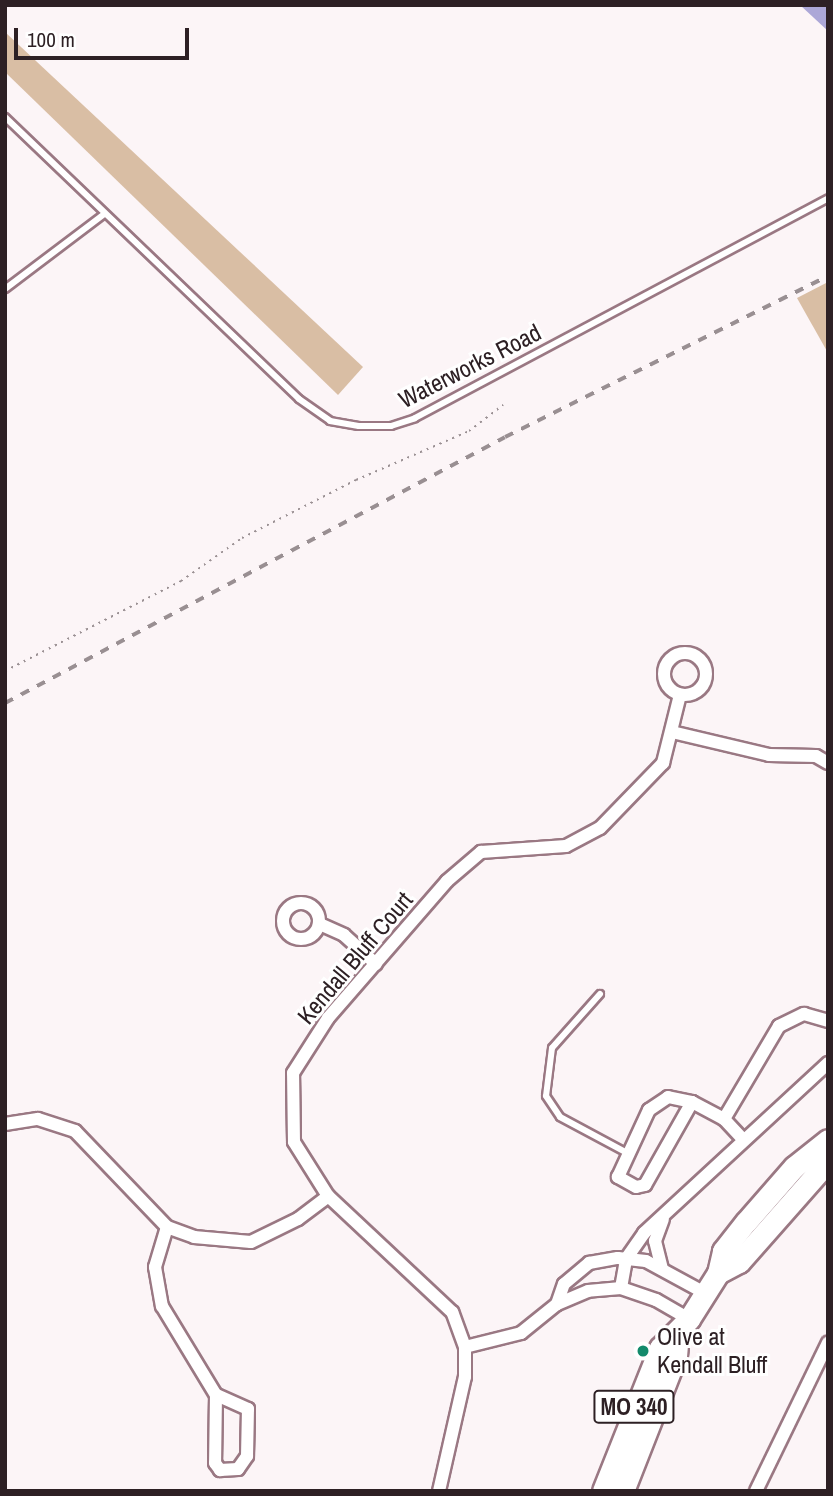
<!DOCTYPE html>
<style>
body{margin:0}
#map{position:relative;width:833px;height:1496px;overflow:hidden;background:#fcf5f7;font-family:"Archivo Narrow",sans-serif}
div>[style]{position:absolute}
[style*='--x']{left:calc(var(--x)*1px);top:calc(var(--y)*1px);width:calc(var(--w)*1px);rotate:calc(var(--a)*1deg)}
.green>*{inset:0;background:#d9bea4}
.water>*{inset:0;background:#aca7d7}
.path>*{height:2px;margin-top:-1px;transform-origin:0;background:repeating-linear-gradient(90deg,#9b9194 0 2px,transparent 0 7px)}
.roads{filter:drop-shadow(2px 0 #9a7883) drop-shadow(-2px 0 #9a7883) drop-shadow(0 2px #9a7883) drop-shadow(0 -2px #9a7883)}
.lane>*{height:6px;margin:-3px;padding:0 3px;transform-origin:3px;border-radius:3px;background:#fff}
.street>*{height:12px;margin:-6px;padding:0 6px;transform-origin:6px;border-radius:6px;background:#fff}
.street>.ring{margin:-6px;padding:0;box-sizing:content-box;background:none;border:12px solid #fff;border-radius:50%}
.primary>*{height:21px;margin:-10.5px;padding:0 10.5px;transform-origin:10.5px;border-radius:10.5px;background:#fff}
.rail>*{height:3.5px;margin-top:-1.75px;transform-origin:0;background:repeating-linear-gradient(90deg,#998f92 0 9px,transparent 0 18px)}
.dots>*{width:19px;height:19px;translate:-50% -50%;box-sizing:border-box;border:4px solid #fff;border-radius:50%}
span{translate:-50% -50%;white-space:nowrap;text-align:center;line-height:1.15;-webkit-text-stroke:6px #fff;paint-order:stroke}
.shield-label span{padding:2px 5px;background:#fff;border:2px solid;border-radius:5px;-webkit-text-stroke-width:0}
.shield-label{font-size:23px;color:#2d2024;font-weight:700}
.street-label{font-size:24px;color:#2d2024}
.poi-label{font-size:24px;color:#2d2024}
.left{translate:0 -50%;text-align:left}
.frame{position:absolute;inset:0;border:7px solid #2d2024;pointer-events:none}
.scale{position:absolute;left:14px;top:28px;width:175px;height:32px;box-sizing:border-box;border:4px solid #2d2024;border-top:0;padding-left:9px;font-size:21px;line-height:24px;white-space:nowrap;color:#2d2024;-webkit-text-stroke:5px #fff;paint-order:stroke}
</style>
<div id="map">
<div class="green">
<i style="clip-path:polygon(5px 32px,363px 367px,338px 395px,5px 72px)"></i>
<i style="clip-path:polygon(828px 282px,828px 353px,797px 298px)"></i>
</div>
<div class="water">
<i style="clip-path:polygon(800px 5px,828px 5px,828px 31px)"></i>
</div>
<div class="path">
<i style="--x:5;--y:671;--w:198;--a:-27.1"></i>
<i style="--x:181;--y:581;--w:75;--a:-35.2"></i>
<i style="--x:242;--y:538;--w:128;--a:-27"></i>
<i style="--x:356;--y:480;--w:123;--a:-23.4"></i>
<i style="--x:469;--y:431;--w:43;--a:-37.4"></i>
</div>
<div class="roads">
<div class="lane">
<i style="--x:5;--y:117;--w:407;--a:43.8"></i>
<i style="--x:299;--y:399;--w:38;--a:35"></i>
<i style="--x:330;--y:421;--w:29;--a:10"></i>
<i style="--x:359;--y:426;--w:32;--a:0"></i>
<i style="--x:391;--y:426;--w:25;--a:-18"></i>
<i style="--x:415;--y:418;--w:468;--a:-28"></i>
<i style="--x:5;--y:289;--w:123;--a:-37.1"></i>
<i style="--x:600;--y:994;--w:72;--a:131.6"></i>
<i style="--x:552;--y:1048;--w:48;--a:97.1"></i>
<i style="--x:546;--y:1096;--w:25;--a:56"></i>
<i style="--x:560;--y:1117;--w:76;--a:28.2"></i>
</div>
<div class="street">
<i class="ring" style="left:664px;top:653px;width:30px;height:30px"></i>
<i style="--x:672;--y:732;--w:100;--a:13.3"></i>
<i style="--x:769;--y:755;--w:47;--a:1.2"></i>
<i style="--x:816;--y:756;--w:14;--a:30"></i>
<i class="ring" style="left:283px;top:903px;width:24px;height:24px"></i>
<i style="--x:322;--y:925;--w:24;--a:24"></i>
<i style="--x:344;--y:935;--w:43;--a:42.2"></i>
<i style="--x:692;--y:1102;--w:95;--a:119.5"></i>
<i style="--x:645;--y:1185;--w:9;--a:167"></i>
<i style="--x:636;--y:1187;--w:21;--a:-151"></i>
<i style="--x:618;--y:1177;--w:74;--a:-65.2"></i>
<i style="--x:649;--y:1110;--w:23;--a:-34"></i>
<i style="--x:668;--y:1097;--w:25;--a:12"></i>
<i style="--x:692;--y:1102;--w:36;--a:28"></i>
<i style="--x:724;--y:1119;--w:26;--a:47"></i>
<i style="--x:724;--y:1119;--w:108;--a:-59.4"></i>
<i style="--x:779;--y:1026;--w:28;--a:-26"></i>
<i style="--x:804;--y:1014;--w:25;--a:16"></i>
<i style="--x:5;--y:1124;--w:33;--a:-9"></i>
<i style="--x:38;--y:1119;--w:39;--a:18"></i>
<i style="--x:75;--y:1131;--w:133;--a:46.2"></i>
<i style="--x:167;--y:1227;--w:29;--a:20"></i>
<i style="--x:194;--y:1237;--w:57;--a:5"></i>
<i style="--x:251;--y:1242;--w:52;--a:-26.1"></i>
<i style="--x:298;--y:1219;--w:38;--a:-37"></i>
<i style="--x:167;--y:1227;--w:42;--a:106.7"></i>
<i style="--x:155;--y:1267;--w:40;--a:80"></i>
<i style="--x:162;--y:1306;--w:104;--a:58.8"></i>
<i style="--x:216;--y:1395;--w:68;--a:90.8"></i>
<i style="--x:215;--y:1463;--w:9;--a:54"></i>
<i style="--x:220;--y:1470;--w:18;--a:-3"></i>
<i style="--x:238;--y:1469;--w:16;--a:-55"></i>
<i style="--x:247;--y:1456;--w:47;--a:-88.8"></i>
<i style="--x:248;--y:1409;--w:35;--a:-156"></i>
<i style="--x:662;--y:1269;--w:29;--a:-104"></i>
<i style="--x:655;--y:1241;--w:23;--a:-70"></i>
<i style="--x:621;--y:1288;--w:29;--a:-80"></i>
<i style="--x:626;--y:1259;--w:32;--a:-55"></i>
<i style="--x:644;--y:1233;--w:251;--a:-42.7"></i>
<i style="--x:689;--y:1319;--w:38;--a:-150"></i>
<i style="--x:656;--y:1300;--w:37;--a:-161"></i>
<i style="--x:621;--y:1288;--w:33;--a:175"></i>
<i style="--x:588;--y:1291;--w:34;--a:157"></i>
<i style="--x:557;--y:1304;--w:21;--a:-71"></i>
<i style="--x:564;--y:1284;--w:33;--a:-40"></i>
<i style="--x:589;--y:1263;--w:29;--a:-10"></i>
<i style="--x:618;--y:1258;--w:28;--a:6"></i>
<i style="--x:646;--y:1261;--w:67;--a:28.5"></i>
<i style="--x:465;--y:1347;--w:58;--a:-14"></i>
<i style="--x:521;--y:1333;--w:46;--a:-38.9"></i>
<i style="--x:439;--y:1491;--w:117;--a:-77.2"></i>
<i style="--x:465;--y:1377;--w:30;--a:-90"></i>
<i style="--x:465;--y:1347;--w:37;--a:-110"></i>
<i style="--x:452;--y:1312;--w:170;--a:-136.9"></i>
<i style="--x:328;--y:1196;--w:64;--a:-122.2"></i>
<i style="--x:294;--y:1142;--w:69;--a:-90.8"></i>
<i style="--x:293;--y:1073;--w:65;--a:-57.5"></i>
<i style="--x:328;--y:1018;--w:181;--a:-49"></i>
<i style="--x:447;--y:881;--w:45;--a:-40.5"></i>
<i style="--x:481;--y:852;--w:85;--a:-4"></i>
<i style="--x:566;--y:846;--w:38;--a:-28"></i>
<i style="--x:600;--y:828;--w:91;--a:-45.9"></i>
<i style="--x:663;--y:763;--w:70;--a:-76"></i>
<i style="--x:756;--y:1491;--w:165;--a:-64.1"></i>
</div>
<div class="primary">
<i style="--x:718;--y:1273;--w:24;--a:-28"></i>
<i style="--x:739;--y:1262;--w:135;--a:-48.6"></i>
<i style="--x:603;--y:1491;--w:154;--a:-68.3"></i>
<i style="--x:660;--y:1348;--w:41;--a:-45"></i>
<i style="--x:689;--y:1319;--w:54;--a:-57.8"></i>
<i style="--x:718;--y:1273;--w:23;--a:-77"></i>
<i style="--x:723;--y:1251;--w:37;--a:-52"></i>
<i style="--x:746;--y:1222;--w:73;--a:-48.9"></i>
<i style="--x:794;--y:1167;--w:43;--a:-38.5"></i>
<i style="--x:623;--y:1491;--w:145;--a:-68.6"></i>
<i style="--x:676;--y:1356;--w:25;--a:-85"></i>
</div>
</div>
<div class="rail">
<i style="--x:5;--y:703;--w:566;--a:-28.01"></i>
<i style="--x:505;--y:437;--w:361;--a:-26.5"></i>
</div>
<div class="dots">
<i style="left:643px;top:1351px;background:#138a6b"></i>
</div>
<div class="shield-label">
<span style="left:634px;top:1407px">MO 340</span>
</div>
<div class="street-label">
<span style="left:470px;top:366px;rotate:-27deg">Waterworks Road</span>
<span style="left:355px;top:958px;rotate:-50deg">Kendall Bluff Court</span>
</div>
<div class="poi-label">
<span class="left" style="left:657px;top:1351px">Olive at<br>Kendall Bluff</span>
</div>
<div class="frame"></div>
<div class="scale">100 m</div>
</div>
